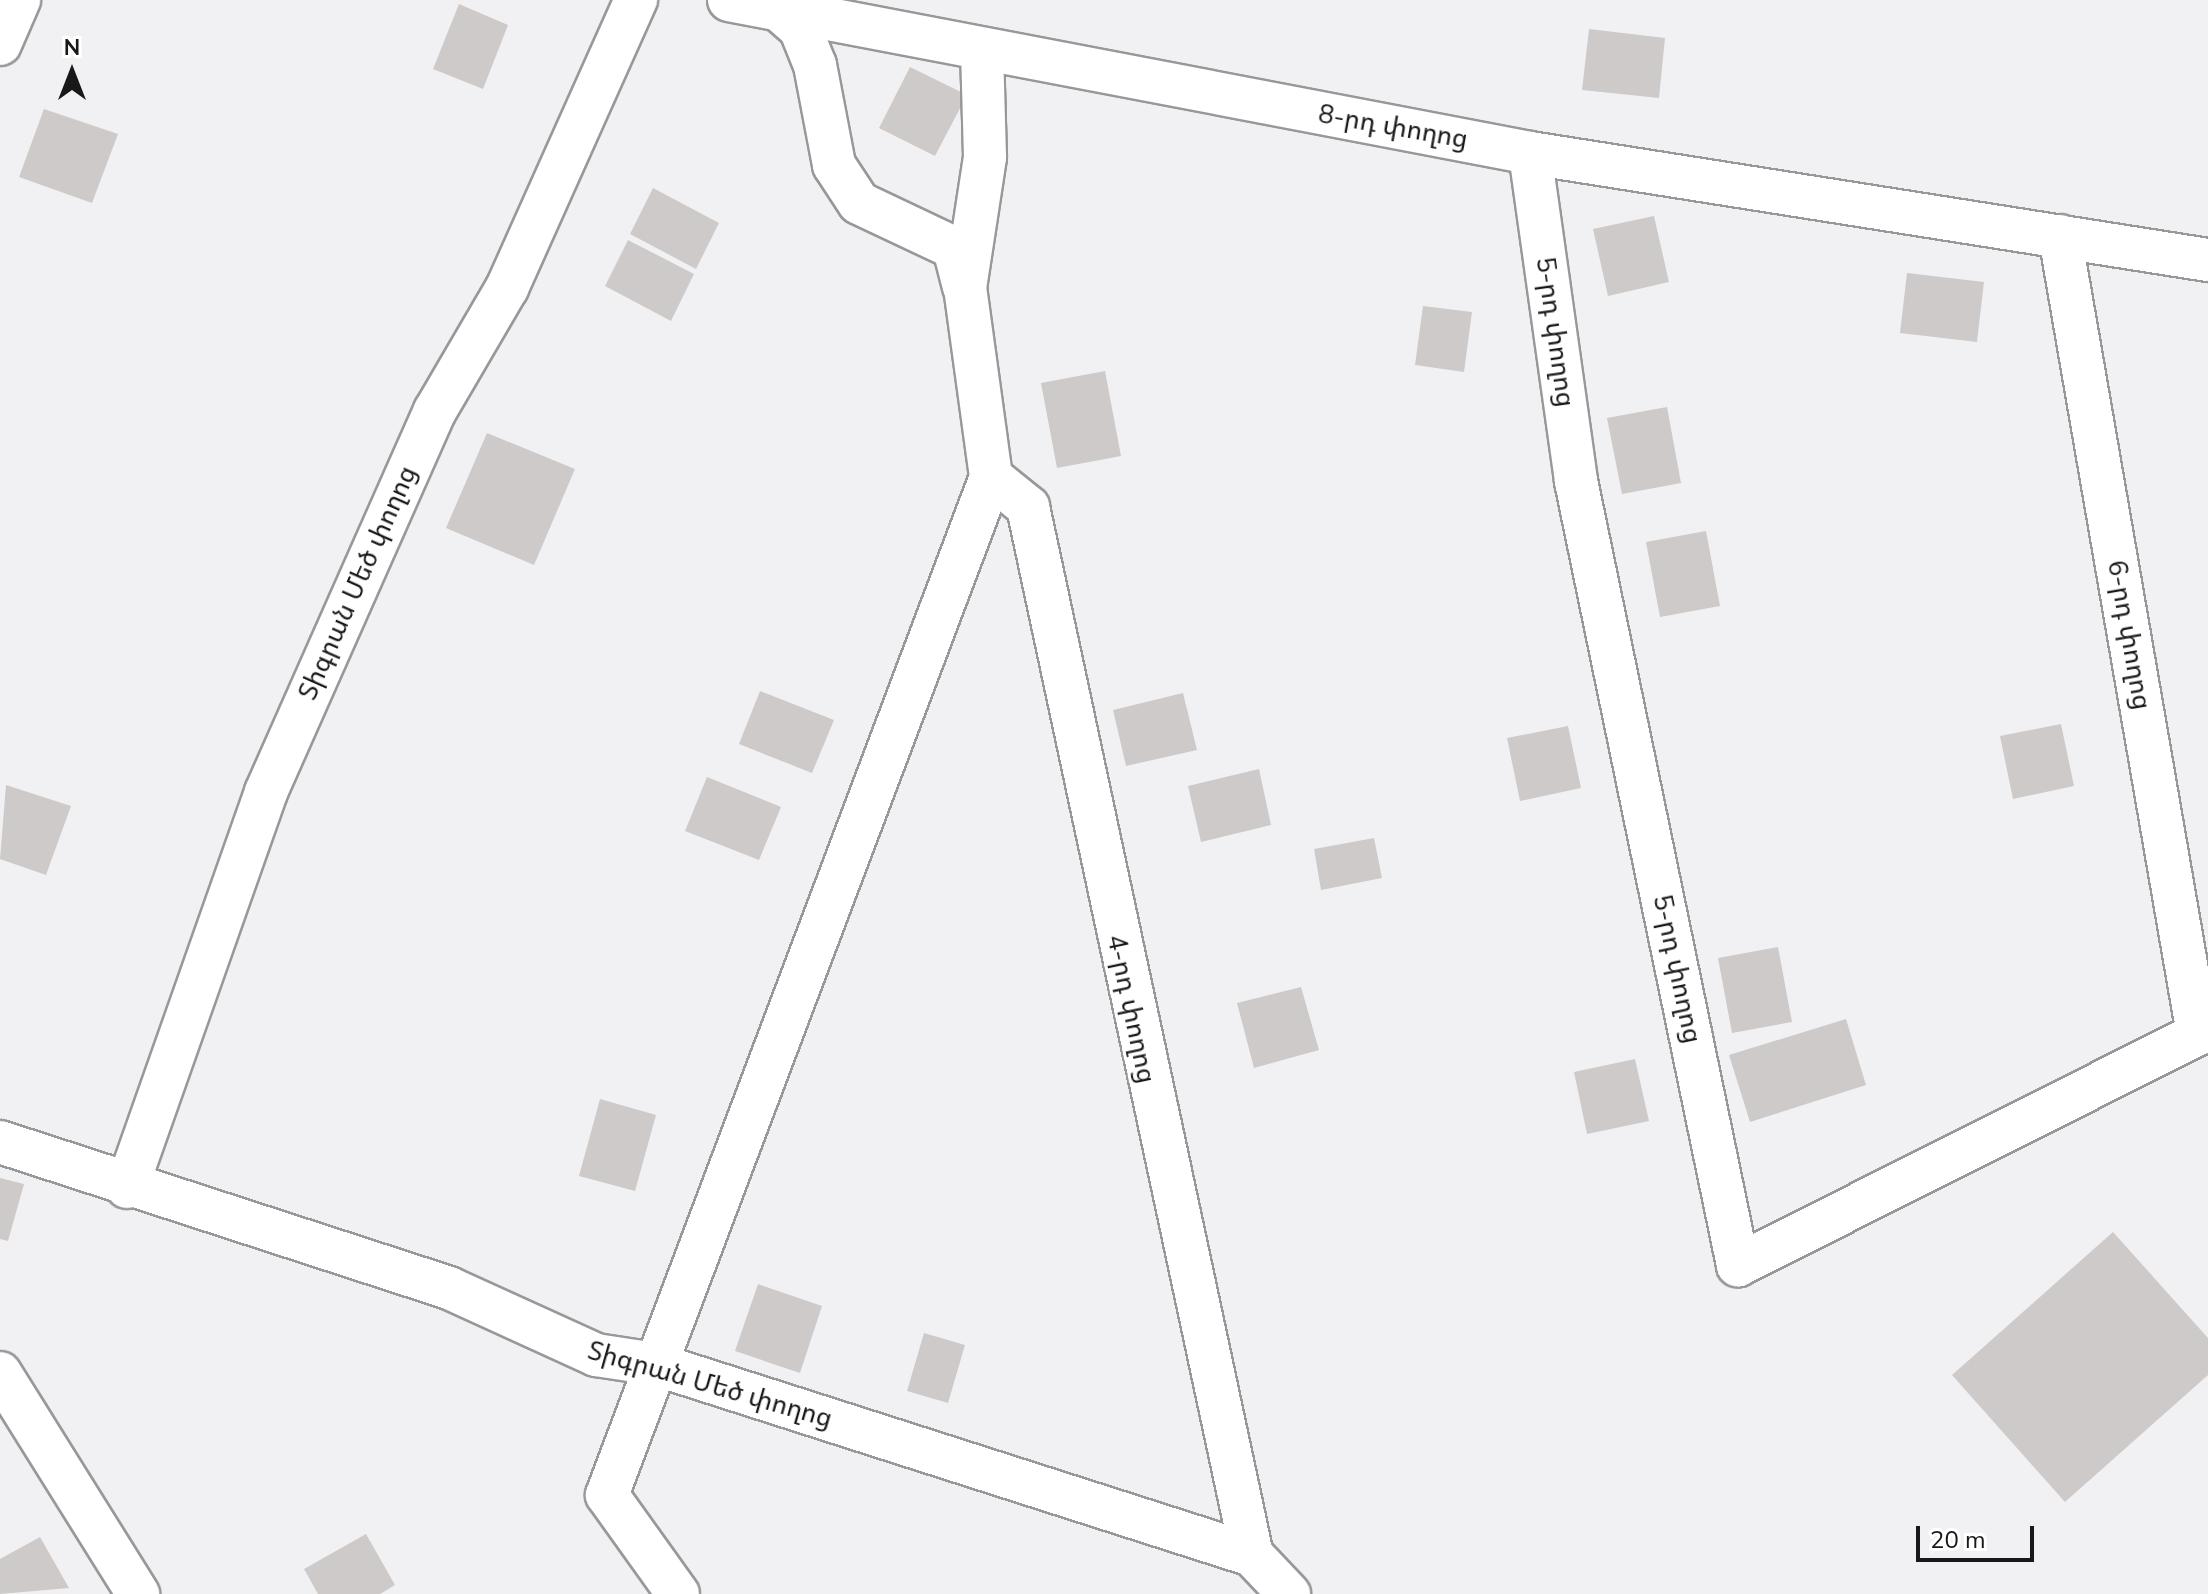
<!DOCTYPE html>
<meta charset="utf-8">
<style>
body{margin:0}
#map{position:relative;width:2208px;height:1594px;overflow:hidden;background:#f1f1f4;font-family:"Nunito Sans","Noto Sans Armenian",sans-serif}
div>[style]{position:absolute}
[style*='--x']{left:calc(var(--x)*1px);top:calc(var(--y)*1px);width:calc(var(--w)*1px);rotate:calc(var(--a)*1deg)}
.building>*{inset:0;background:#cdcac9}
.roads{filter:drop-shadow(2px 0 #98989b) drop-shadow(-2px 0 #98989b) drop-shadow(0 2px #98989b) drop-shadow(0 -2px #98989b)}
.minor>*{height:42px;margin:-21px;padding:0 21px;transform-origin:21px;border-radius:21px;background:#fff}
span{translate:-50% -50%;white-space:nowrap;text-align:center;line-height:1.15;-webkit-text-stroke:6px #fff;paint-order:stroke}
.street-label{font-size:26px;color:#181819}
.north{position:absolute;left:32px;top:32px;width:80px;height:80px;-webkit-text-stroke:6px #fff;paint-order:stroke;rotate:0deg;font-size:22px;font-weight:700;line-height:32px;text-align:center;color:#181819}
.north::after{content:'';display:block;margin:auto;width:28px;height:36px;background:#181819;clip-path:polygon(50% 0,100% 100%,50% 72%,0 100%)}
.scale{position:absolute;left:1916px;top:1526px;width:118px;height:36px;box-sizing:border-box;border:4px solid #181819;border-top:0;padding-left:10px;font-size:24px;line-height:28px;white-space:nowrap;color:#181819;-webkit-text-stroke:6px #fff;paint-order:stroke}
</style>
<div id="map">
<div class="building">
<i style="clip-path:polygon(459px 4px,508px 25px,483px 89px,433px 69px)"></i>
<i style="clip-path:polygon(1589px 29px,1665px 38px,1659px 98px,1582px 90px)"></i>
<i style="clip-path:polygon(910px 67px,967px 95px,935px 156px,879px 128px)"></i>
<i style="clip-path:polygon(44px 109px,118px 134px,92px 203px,19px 177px)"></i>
<i style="clip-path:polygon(653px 188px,719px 223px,696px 269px,630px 234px)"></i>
<i style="clip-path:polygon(1654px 216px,1669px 282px,1608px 296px,1593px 229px)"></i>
<i style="clip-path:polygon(628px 240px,694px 274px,671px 321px,605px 286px)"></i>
<i style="clip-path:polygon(1907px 273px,1984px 282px,1977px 342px,1900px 333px)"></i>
<i style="clip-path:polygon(1423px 306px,1472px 312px,1464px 372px,1415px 365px)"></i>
<i style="clip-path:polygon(1105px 371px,1121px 456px,1057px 468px,1041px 383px)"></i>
<i style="clip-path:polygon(1667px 407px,1681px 483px,1622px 494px,1607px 418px)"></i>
<i style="clip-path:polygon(487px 433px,575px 469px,534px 565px,446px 528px)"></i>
<i style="clip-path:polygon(1706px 531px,1720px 606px,1660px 617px,1646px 542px)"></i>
<i style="clip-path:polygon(760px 691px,834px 720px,812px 773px,739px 744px)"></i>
<i style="clip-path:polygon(1183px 693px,1197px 750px,1126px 766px,1113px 710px)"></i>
<i style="clip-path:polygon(2061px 724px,2074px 786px,2013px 799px,2000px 736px)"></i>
<i style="clip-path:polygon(1568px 726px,1581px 788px,1520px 801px,1507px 738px)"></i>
<i style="clip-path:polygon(1259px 769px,1271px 825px,1201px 842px,1188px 786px)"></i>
<i style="clip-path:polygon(707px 777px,781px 807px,759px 860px,685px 831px)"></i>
<i style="clip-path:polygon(6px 785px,71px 806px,46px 875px,0 859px)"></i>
<i style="clip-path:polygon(1374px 838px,1382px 878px,1321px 890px,1314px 849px)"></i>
<i style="clip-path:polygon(1778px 947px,1792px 1022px,1732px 1033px,1718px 958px)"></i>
<i style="clip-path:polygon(1301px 987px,1319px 1050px,1254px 1068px,1237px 1003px)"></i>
<i style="clip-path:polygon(1846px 1019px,1866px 1085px,1750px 1122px,1729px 1055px)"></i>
<i style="clip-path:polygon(1635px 1059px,1649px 1121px,1587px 1134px,1574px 1072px)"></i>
<i style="clip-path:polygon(600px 1099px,656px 1115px,635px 1191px,579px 1176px)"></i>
<i style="clip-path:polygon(0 1178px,24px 1184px,8px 1241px,0 1239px)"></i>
<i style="clip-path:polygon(2113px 1232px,2208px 1338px,2208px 1375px,2065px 1502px,1952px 1375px)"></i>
<i style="clip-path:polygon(758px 1284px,822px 1306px,800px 1373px,735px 1351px)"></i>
<i style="clip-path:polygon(924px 1333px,965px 1345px,948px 1403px,907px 1391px)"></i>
<i style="clip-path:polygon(366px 1534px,395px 1585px,380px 1594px,318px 1594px,304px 1569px)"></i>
<i style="clip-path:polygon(40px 1537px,69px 1588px,0 1594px,0 1559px)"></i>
</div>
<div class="roads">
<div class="minor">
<i style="--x:729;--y:0;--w:815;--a:10.81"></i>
<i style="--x:1530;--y:153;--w:686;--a:8.97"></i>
<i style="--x:779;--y:10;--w:28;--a:41"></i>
<i style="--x:800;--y:28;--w:40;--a:68"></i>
<i style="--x:815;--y:65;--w:102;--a:79.2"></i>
<i style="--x:834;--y:165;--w:45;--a:56.7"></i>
<i style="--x:859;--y:203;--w:105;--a:25.3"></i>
<i style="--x:954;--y:248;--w:40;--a:75.6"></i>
<i style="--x:0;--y:44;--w:48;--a:-66.6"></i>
<i style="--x:1530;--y:153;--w:331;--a:82"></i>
<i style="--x:1576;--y:481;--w:801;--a:78.33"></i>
<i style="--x:1738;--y:1265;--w:526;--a:-26.66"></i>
<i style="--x:2060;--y:236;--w:810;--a:80.19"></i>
<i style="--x:991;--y:477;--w:48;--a:39"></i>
<i style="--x:1028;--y:507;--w:1072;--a:77.94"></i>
<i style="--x:0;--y:1142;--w:472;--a:18"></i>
<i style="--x:449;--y:1288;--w:162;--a:24.5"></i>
<i style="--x:596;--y:1355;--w:60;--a:8.7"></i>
<i style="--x:655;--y:1364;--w:627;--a:17.74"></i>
<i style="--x:1252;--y:1555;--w:54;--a:46.5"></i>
<i style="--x:127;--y:1187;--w:419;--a:-70.6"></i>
<i style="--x:266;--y:792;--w:417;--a:-66.1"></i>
<i style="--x:435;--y:411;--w:143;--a:-59.7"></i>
<i style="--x:507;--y:288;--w:316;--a:-65.9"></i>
<i style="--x:0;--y:1373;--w:261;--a:58"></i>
<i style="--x:678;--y:1594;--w:122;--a:-125.6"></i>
<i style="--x:607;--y:1495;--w:1088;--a:-69.33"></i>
<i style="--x:991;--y:477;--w:191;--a:-97.8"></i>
<i style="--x:965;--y:288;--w:133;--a:-81.3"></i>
<i style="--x:985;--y:157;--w:105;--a:-91.6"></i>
</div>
</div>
<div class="street-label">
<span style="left:1393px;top:127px;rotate:10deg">8-րդ փողոց</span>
<span style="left:1555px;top:332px;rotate:82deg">5-րդ փողոց</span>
<span style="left:358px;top:583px;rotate:-66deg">Տիգրան Մեծ փողոց</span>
<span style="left:2129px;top:635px;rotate:80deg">6-րդ փողոց</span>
<span style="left:1677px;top:969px;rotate:78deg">5-րդ փողոց</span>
<span style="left:1131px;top:1009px;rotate:78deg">4-րդ փողոց</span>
<span style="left:710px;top:1385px;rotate:16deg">Տիգրան Մեծ փողոց</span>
</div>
<div class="north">N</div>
<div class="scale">20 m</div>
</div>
